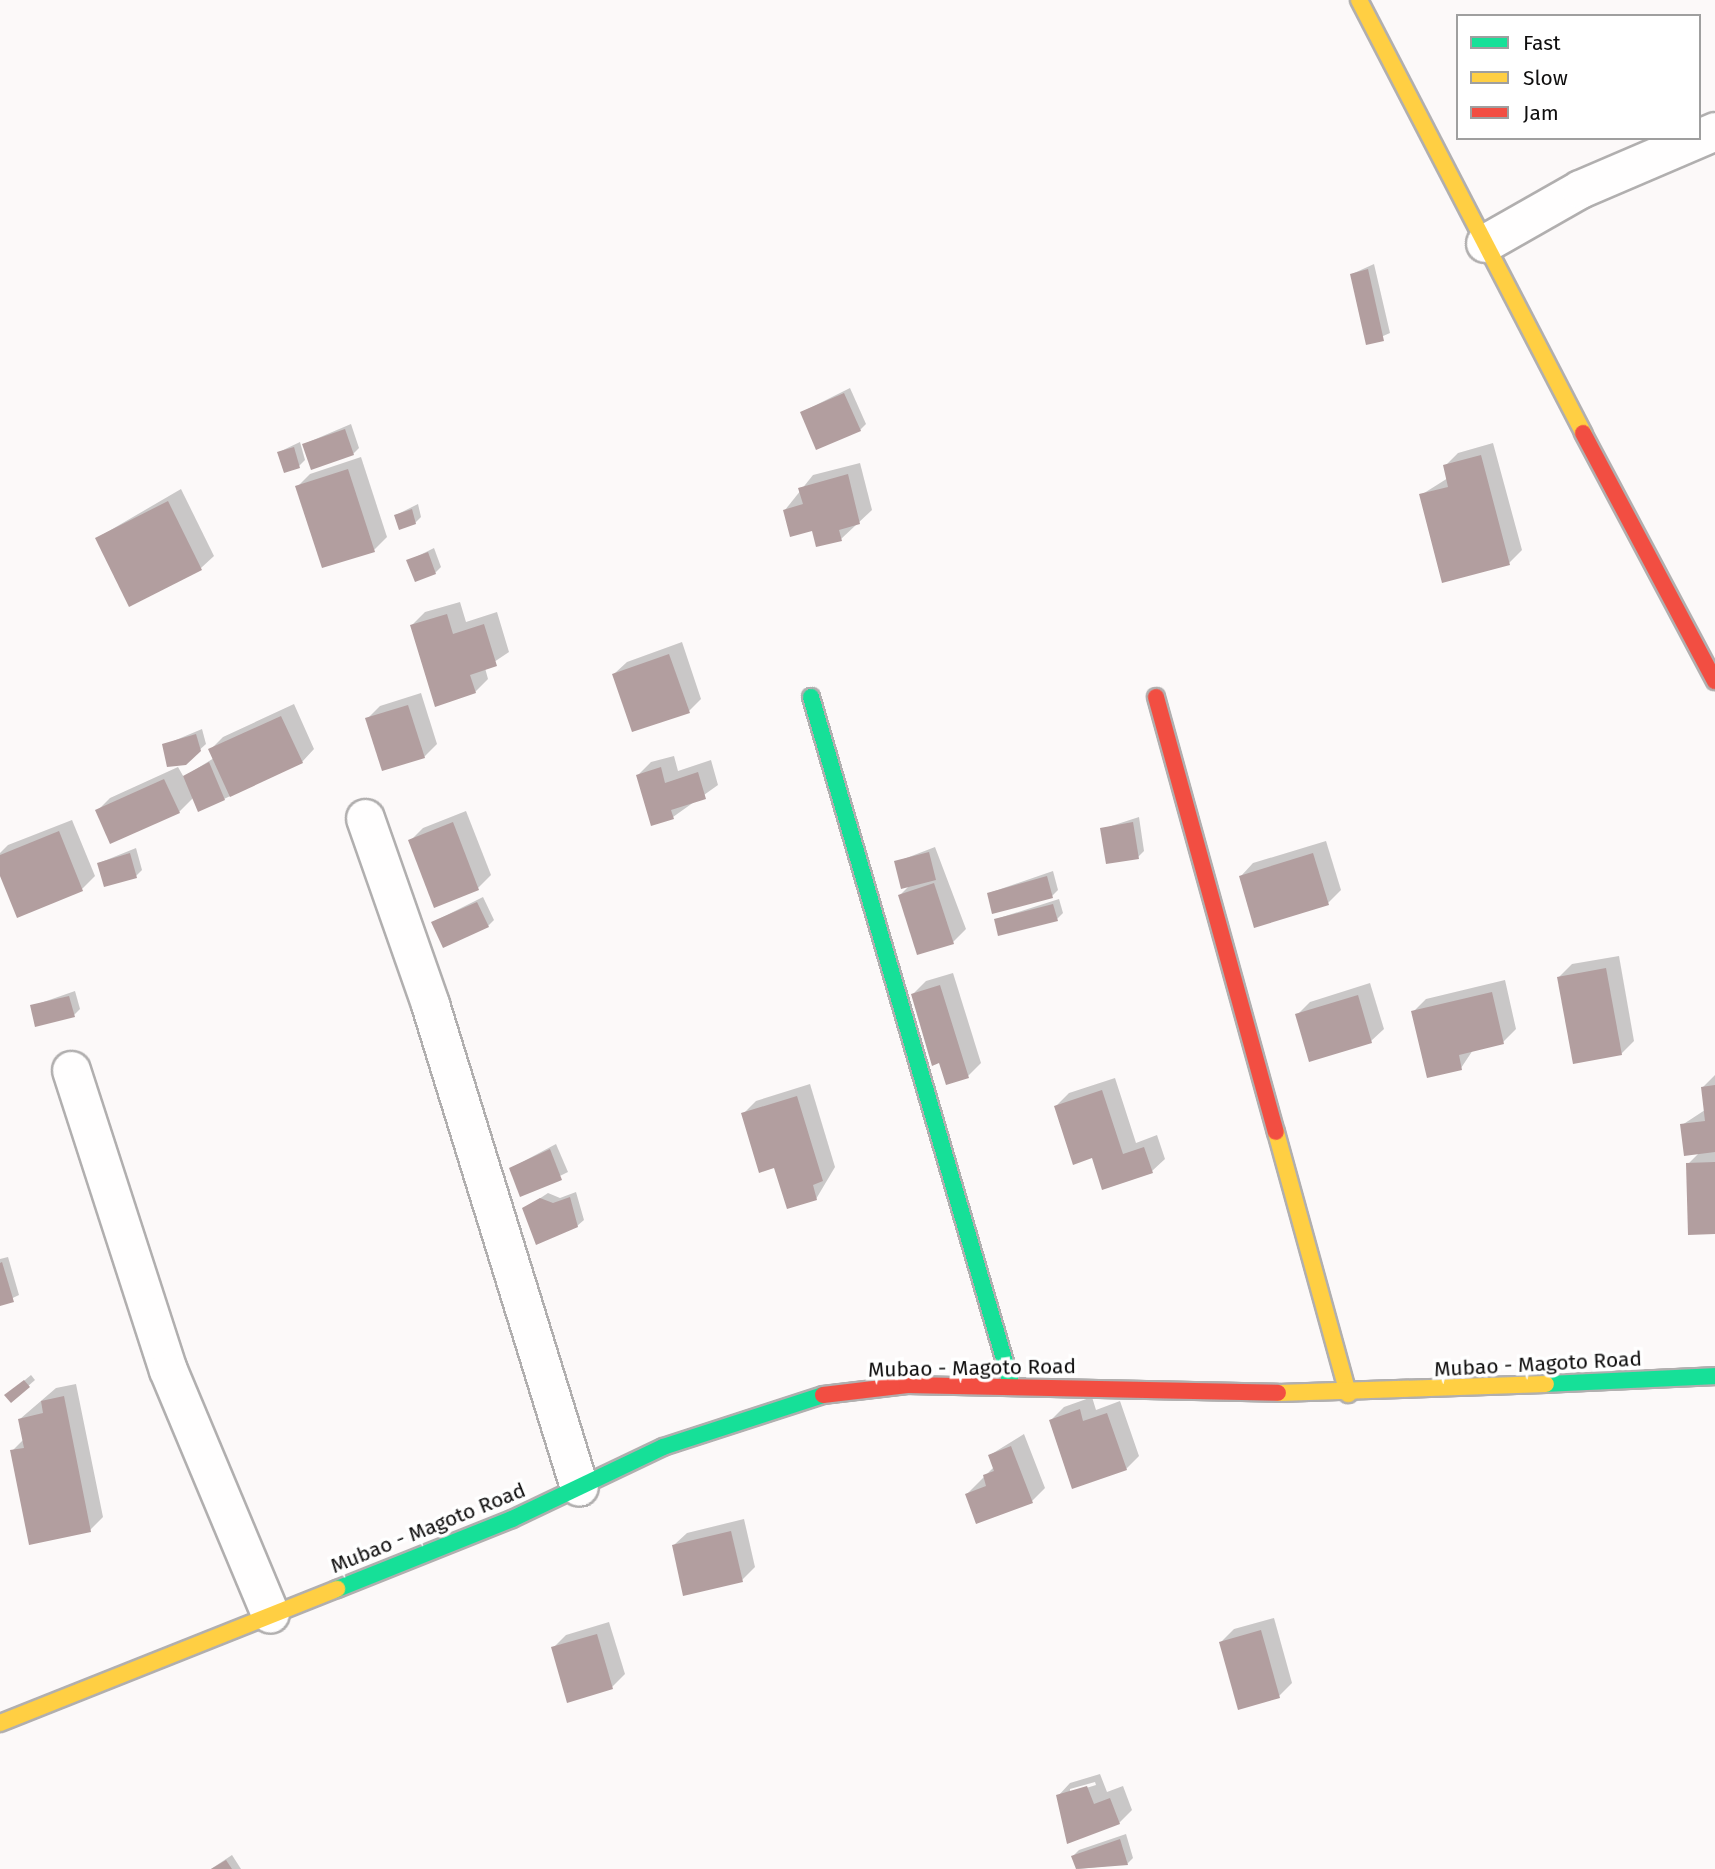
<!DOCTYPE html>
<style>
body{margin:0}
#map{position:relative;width:1715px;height:1869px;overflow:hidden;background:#fcf9f9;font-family:"Fira Sans",sans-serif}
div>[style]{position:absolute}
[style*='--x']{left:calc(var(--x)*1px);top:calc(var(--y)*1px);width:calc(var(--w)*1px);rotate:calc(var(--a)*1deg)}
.shadow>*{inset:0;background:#0003}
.building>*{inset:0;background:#b29e9f}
.roads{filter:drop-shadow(2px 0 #b1afaf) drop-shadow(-2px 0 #b1afaf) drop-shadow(0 2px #b1afaf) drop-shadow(0 -2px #b1afaf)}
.street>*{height:37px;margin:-18.5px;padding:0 18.5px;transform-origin:18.5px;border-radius:18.5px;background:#fffefe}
.fast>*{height:16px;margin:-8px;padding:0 8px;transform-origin:8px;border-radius:8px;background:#16e098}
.slow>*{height:16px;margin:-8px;padding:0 8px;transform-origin:8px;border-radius:8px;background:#ffcf43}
.jam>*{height:16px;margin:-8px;padding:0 8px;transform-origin:8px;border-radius:8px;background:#f24e42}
span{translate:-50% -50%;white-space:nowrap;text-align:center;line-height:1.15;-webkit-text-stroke:7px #fff;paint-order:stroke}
.street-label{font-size:21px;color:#0f0e0e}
.legend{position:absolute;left:1456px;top:14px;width:245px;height:126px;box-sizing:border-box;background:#fff;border:2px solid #9f9f9f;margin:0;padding:9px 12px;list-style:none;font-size:21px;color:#0f0e0e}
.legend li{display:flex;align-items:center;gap:14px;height:35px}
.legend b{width:35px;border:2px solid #9f9f9f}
</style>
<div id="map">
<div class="shadow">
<i style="clip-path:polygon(1374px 264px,1390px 333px,1367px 343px,1352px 274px)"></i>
<i style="clip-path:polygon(850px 388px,866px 424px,860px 430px,802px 412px)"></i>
<i style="clip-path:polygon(351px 424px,359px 448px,353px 454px,304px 444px)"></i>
<i style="clip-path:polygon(300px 442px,305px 460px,299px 466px,279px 452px)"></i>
<i style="clip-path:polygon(1493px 443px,1522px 550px,1509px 563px,1421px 495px,1448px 478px,1445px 466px,1458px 453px)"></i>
<i style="clip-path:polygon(361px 457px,387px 537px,374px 550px,297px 487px,310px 474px)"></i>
<i style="clip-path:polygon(860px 463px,872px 510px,841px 539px,785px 510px,813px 475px)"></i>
<i style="clip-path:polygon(181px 489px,214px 556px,201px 568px,97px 538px)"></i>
<i style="clip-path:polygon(418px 504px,421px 517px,415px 523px,396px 515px)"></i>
<i style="clip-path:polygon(434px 548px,441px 567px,435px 573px,408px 561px)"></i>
<i style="clip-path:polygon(460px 602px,466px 622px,497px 612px,509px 652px,485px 668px,488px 679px,475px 692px,412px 625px,425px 612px)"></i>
<i style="clip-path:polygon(682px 642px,701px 699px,689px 711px,614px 674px,627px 662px)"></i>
<i style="clip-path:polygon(421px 693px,437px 744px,424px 757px,367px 719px,380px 706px)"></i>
<i style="clip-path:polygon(294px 704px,314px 749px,302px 762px,224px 799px,194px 797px,179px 812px,97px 811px,110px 798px,178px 767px,190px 788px,185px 776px,214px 758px,210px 750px,223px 737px)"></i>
<i style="clip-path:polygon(202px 729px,206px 744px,185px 763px,164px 745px)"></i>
<i style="clip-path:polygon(674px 756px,678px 771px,711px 760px,718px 785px,673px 817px,638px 775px,651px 762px)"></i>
<i style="clip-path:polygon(466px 811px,491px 875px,478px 888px,410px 841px,423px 828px)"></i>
<i style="clip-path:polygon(1139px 817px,1144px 851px,1138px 857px,1102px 829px)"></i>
<i style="clip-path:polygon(72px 820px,95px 876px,82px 889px,0 871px,0 853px,8px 845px)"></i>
<i style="clip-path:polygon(1326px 841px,1341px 890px,1328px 903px,1241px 876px,1253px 863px)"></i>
<i style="clip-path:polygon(935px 847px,966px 929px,953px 942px,900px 895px,910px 885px,896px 862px)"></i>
<i style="clip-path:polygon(136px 848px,142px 870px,136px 876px,99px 863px)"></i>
<i style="clip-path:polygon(1053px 871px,1058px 890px,1052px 896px,989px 893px)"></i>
<i style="clip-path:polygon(483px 897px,494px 920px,488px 926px,433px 922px)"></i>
<i style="clip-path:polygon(1059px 899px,1063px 913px,1057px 919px,996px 919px)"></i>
<i style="clip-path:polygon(1619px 956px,1634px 1041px,1621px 1054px,1559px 977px,1572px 964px)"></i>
<i style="clip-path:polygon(953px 973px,981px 1063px,968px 1076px,940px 1061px,913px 994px,926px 981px)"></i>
<i style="clip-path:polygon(1505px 980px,1516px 1029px,1503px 1042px,1473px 1050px,1461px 1068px,1413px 1012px,1426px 999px)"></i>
<i style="clip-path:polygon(1370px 983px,1384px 1029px,1371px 1041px,1297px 1015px,1310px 1002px)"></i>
<i style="clip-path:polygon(75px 991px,80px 1009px,74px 1015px,32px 1006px)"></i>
<i style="clip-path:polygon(1715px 1075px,1715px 1232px,1688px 1164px,1699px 1153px,1682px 1125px,1705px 1110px,1703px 1087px)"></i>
<i style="clip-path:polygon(1115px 1078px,1136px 1143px,1157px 1135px,1165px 1159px,1152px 1171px,1093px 1156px,1056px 1106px,1069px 1093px)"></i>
<i style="clip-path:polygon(810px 1084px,835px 1167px,816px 1199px,775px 1166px,743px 1114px,756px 1101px)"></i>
<i style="clip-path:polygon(556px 1144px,568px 1172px,521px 1195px,511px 1168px)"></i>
<i style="clip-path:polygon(576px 1192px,584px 1220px,577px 1226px,524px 1209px,548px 1193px,560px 1198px)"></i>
<i style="clip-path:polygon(8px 1257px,19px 1295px,0 1304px,0 1259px)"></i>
<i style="clip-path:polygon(31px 1375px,35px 1380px,11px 1401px,13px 1390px)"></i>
<i style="clip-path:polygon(76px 1384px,103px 1517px,90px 1530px,12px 1451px,24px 1439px,20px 1419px,56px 1388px)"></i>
<i style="clip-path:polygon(1092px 1397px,1096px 1410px,1120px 1401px,1139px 1456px,1126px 1469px,1051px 1420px,1064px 1407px)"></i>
<i style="clip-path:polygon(1024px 1434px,1045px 1488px,1032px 1501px,967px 1494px,994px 1467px,990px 1455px)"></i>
<i style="clip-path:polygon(744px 1519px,755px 1567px,742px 1580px,674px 1545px,687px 1533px)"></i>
<i style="clip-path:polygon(1274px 1618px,1292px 1683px,1279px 1696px,1221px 1642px,1234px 1629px)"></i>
<i style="clip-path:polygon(609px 1622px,625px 1674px,612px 1687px,553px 1648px,566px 1635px)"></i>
<i style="clip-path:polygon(evenodd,1100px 1774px,1107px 1792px,1123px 1786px,1132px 1810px,1119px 1823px,1058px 1796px,1070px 1783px,1100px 1774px,1095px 1782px,1096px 1785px,1070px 1793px,1070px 1789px,1095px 1782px)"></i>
<i style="clip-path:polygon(1126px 1834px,1133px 1858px,1127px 1864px,1078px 1869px,1073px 1856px,1079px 1850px)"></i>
<i style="clip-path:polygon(232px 1855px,241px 1869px,211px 1869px)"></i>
</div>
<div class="building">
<i style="clip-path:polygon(1368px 269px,1384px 341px,1366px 345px,1350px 274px)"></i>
<i style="clip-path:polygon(844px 393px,861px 431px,816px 450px,800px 412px)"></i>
<i style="clip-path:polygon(345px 429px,354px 455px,311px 470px,302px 444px)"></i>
<i style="clip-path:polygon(294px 447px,300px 468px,284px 473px,277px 452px)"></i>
<i style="clip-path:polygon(1481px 455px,1510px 565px,1442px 583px,1419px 494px,1448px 487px,1443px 465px)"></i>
<i style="clip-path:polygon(348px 469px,375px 552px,322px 568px,295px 486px)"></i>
<i style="clip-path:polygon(848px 474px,860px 524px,839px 530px,842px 541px,816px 547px,812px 531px,790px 537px,783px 510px,803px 504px,798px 488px)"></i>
<i style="clip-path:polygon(168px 501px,202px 570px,129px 607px,95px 538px)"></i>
<i style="clip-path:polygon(412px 509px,416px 524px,399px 530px,394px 515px)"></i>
<i style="clip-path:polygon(428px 552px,436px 574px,415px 582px,406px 560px)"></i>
<i style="clip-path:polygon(447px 614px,453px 634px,484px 624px,497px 666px,470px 675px,476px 693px,435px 707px,410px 625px)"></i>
<i style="clip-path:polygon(669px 654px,690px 713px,632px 732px,612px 674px)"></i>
<i style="clip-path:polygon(408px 705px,425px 758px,382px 771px,365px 718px)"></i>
<i style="clip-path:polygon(281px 716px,303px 763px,230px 797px,208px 749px)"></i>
<i style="clip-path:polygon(196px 734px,201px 751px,186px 765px,167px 767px,162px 744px)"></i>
<i style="clip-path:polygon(209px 762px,225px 800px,198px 812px,183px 776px)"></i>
<i style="clip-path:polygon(661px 767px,665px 783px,698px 772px,706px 799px,671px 810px,674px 819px,651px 826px,636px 775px)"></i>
<i style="clip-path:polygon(164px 779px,180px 813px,110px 844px,95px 810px)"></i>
<i style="clip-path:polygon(453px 822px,479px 890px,434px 908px,408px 840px)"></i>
<i style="clip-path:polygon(1133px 822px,1139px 859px,1106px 864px,1100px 828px)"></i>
<i style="clip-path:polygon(59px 831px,83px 891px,17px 918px,0 876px,0 855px)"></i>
<i style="clip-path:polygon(929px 852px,936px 880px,901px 889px,894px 861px)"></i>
<i style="clip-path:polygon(130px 853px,137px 878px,104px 887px,97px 863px)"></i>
<i style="clip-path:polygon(1313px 853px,1329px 905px,1254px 928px,1239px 876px)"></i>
<i style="clip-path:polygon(1047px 876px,1053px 898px,992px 914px,987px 893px)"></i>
<i style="clip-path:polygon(934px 883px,954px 944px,917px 955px,898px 895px)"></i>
<i style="clip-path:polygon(477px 902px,489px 927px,443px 948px,431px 922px)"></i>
<i style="clip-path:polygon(1053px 904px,1058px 921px,998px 936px,994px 919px)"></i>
<i style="clip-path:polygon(1606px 968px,1622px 1055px,1573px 1064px,1557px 977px)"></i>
<i style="clip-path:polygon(940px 985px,969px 1078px,946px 1085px,939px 1063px,932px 1066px,911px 994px)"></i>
<i style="clip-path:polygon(1492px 992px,1504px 1044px,1459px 1055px,1462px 1070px,1427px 1078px,1411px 1011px)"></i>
<i style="clip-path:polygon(1358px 995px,1372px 1043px,1309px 1062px,1295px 1014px)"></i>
<i style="clip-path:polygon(69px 996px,75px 1017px,35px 1027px,30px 1005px)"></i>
<i style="clip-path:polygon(1715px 1085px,1715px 1152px,1684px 1156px,1680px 1124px,1705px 1121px,1701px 1087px)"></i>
<i style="clip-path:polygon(1102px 1090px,1123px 1154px,1144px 1147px,1153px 1173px,1102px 1190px,1092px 1158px,1073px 1165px,1054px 1106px)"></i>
<i style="clip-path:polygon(797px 1096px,823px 1181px,813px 1185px,817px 1200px,787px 1209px,774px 1168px,759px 1173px,741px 1113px)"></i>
<i style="clip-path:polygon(550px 1149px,562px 1180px,520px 1197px,509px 1168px)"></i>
<i style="clip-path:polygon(1715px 1162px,1715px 1234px,1688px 1235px,1686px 1163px)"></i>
<i style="clip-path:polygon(570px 1197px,578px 1227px,536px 1245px,522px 1208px,540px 1198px,553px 1203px)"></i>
<i style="clip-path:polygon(2px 1262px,14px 1302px,0 1306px,0 1263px)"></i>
<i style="clip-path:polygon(24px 1380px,30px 1387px,11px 1403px,4px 1395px)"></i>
<i style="clip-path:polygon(64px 1396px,91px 1532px,29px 1545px,10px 1450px,24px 1448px,18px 1419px,43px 1413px,41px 1401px)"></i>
<i style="clip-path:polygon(1080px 1409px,1083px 1421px,1107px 1413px,1127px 1470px,1072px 1489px,1049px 1420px)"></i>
<i style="clip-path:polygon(1011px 1446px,1033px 1503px,976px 1524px,965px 1494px,986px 1486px,983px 1475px,994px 1471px,988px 1455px)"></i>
<i style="clip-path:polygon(731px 1531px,743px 1582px,683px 1596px,672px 1545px)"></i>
<i style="clip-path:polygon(1261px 1630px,1280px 1698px,1238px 1710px,1219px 1642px)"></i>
<i style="clip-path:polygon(597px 1634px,613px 1689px,567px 1703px,551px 1647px)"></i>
<i style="clip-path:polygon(1087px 1786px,1094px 1804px,1110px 1798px,1120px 1824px,1067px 1844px,1056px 1795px)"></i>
<i style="clip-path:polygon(1120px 1839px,1128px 1865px,1076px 1869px,1071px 1856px)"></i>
<i style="clip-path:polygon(226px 1860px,232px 1869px,211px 1869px)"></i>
</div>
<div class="roads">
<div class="street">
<i style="--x:1485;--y:243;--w:109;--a:-29.6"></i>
<i style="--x:1580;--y:189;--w:147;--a:-23.2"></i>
<i style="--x:365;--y:818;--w:197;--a:70.7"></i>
<i style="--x:430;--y:1004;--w:505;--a:72.86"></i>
<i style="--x:71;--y:1070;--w:315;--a:72.1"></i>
<i style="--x:168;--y:1370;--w:264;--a:67.3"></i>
</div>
<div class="fast">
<i style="--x:811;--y:697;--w:718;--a:73.74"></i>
<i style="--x:1546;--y:1384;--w:169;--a:-2.7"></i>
<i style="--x:337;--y:1589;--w:188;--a:-21.8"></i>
<i style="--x:512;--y:1519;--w:167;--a:-25.5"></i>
<i style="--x:663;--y:1447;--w:168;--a:-18"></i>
</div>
<div class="slow">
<i style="--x:1359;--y:0;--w:488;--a:62.6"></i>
<i style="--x:1276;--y:1132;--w:272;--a:74.6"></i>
<i style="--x:1278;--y:1393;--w:268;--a:-1.9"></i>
<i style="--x:0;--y:1723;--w:363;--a:-21.7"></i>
</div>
<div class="jam">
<i style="--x:1583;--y:433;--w:281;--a:62"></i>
<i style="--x:1156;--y:697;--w:451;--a:74.6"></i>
<i style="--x:823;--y:1395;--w:85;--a:-6.8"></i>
<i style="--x:907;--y:1385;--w:371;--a:1.2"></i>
</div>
</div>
<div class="street-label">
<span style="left:1538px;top:1364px;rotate:-3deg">Mubao - Magoto Road</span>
<span style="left:972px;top:1368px;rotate:-1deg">Mubao - Magoto Road</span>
<span style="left:428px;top:1528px;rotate:-22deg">Mubao - Magoto Road</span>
</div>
<ul class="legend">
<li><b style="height:9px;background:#16e098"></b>Fast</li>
<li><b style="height:9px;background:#ffcf43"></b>Slow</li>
<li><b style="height:9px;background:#f24e42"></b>Jam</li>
</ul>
</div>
